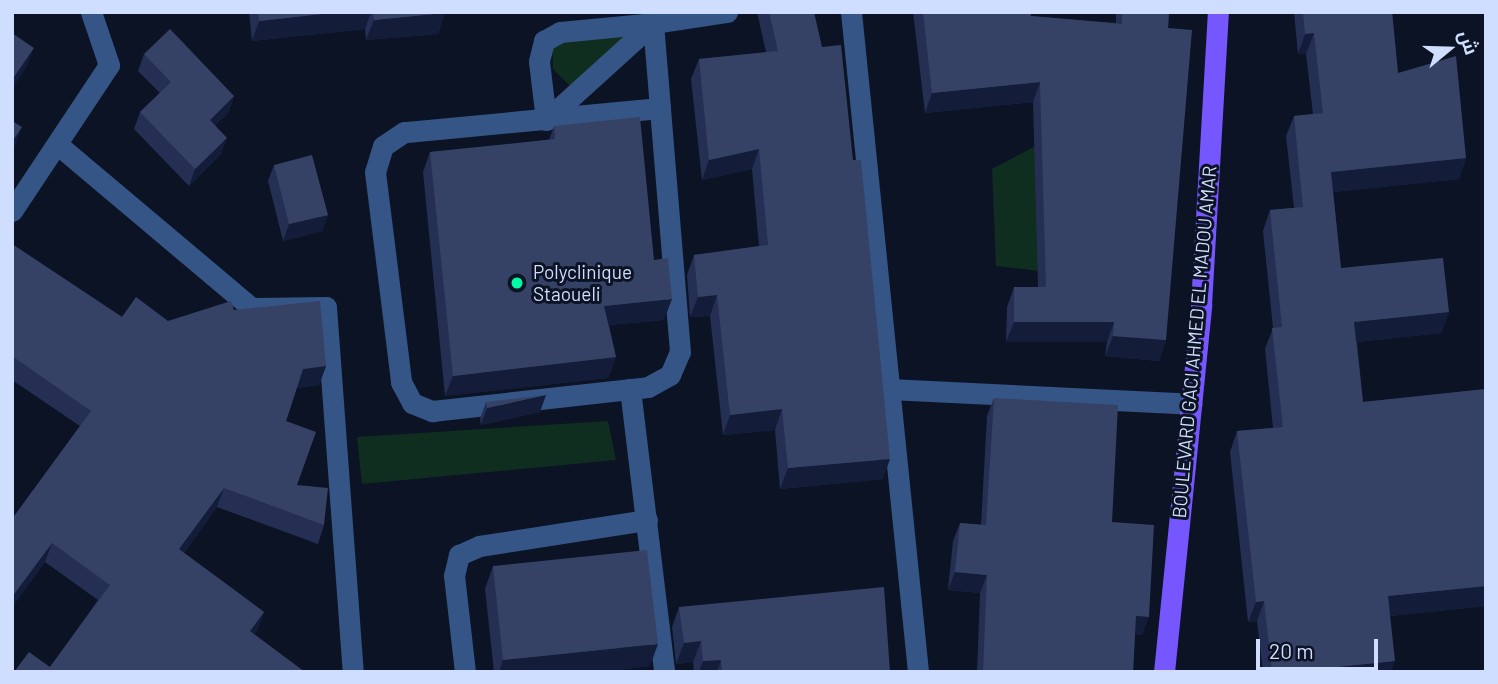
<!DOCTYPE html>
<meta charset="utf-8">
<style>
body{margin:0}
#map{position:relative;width:1498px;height:684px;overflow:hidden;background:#0c1324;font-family:Barlow,Cairo,sans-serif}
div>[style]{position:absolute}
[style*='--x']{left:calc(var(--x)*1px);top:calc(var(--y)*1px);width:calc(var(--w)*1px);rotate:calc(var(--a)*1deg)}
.green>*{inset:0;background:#0f2e1f}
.minor>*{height:21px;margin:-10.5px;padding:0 10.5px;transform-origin:10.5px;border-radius:10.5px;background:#345586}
.major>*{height:21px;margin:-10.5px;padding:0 10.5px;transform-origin:10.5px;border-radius:10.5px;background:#7656ff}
.wall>*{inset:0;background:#242f53}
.shaded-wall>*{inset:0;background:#131c38}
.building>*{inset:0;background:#364265}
.dots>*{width:19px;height:19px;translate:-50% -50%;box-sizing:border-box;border:4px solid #0c1324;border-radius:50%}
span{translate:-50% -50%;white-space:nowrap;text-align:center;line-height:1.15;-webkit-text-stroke:6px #0c1324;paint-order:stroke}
.poi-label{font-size:19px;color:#cfdeff}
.left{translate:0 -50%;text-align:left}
.street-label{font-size:19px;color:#cfdeff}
.frame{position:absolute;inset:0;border:14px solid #cfdeff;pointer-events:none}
.north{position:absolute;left:1414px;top:14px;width:70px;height:70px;-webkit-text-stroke:5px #0c1324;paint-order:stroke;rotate:71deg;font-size:19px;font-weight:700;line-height:28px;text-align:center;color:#cfdeff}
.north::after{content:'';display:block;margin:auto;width:24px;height:32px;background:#cfdeff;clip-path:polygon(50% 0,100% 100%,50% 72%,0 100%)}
.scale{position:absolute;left:1256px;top:639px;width:122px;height:32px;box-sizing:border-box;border:4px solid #cfdeff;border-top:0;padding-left:9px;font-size:21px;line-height:24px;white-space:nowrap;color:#cfdeff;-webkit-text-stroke:5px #0c1324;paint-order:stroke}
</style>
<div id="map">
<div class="green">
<i style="clip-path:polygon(628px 36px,570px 86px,553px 69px,552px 41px)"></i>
<i style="clip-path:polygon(1043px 142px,1039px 271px,996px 266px,992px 169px)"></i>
<i style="clip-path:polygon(608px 421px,616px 460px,362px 484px,357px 437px)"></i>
</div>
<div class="minor">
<i style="--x:851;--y:12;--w:663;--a:84.2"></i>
<i style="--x:653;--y:23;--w:144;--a:137.8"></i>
<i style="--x:546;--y:120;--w:59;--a:-96.8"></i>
<i style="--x:539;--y:61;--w:21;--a:-76"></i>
<i style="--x:544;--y:41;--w:18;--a:-29"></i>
<i style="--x:560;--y:32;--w:93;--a:-5.5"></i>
<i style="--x:660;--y:108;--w:257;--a:174.6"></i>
<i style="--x:404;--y:132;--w:25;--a:146"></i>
<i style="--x:383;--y:146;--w:27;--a:107"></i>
<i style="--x:375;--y:172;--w:212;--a:82.9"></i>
<i style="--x:401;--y:382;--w:24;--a:62"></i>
<i style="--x:412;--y:403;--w:22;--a:22"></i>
<i style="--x:432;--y:411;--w:217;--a:-6.3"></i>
<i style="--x:648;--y:387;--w:25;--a:-29"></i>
<i style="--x:670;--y:375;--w:25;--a:-67"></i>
<i style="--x:680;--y:352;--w:245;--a:-94.7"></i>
<i style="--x:660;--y:108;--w:85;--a:-94.7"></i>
<i style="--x:653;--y:23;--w:75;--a:-8.5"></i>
<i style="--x:57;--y:144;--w:255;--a:40.1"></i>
<i style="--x:252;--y:308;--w:74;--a:-0.8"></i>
<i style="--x:326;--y:307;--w:366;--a:85.8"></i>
<i style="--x:12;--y:211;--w:175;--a:-56.4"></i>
<i style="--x:109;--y:65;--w:56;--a:-108.8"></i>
<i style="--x:630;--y:389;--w:285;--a:83.1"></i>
<i style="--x:889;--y:389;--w:303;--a:2.8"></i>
<i style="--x:465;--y:672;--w:97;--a:-96.5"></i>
<i style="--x:454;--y:576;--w:22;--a:-77"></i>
<i style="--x:459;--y:555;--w:22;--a:-24"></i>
<i style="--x:479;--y:546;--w:170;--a:-8.8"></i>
</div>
<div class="major">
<i style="--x:1164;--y:672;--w:369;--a:-84.2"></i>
<i style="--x:1201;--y:305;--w:293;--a:-86.7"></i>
</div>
<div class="wall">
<i style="clip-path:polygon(249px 12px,445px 12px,438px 34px,366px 40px,365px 29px,252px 41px)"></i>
<i style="clip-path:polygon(757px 12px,814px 12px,883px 479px,780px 489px,775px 430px,723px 435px,710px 316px,690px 317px,687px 275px,694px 255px,759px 246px,752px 169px,702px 180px,691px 79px,699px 59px,766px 52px)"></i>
<i style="clip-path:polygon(913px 12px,1031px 12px,1031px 16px,1116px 23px,1116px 12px,1169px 12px,1168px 28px,1166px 340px,1159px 361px,1105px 356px,1107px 342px,1006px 342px,1007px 307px,1014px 287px,1038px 287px,1033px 102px,925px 113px)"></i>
<i style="clip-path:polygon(1294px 12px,1392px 12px,1398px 73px,1466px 158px,1459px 179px,1333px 192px,1341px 268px,1449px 312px,1441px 333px,1357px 342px,1363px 402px,1486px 389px,1486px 606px,1390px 616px,1391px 672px,1263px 672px,1257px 621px,1248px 622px,1230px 452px,1237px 431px,1273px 428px,1265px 349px,1273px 328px,1263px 231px,1270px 210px,1294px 208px,1286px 136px,1294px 116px,1313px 114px,1306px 54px,1298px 54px)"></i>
<i style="clip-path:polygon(144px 54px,234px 96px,228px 113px,215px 125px,221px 154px,189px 186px,134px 129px,140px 112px,160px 93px,138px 71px)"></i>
<i style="clip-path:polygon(554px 126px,654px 260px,664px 320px,609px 325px,616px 357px,608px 378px,445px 396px,423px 172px,430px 152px,549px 140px)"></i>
<i style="clip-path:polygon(274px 165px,328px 215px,322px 231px,283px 241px,268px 181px)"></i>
<i style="clip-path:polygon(12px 244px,122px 317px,168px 321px,234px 310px,326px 366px,319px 385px,297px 388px,286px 421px,297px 485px,324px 525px,318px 544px,217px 507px,184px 553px,264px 612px,257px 631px,50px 667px,98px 600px,45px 562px,12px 607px,12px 519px,80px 426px,12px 380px)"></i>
<i style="clip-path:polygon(994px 398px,1112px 522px,1142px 635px,1135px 634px,1133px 672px,977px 672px,980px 593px,948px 590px,953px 541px,960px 523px,981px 525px,987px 416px)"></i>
<i style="clip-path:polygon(486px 402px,540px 412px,481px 425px,480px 419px)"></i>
<i style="clip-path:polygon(493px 566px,650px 666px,600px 672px,494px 672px,485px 589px)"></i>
<i style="clip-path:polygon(679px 607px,890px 672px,694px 672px,693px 662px,676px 664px,672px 627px)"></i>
</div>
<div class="shaded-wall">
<i style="clip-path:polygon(340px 12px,371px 12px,365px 29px,252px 41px,259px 21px)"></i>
<i style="clip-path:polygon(445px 13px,438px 34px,366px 40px,374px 20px)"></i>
<i style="clip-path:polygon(1314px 33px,1306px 54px,1298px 54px,1305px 34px)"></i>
<i style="clip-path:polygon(34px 48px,27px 66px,12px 89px,12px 80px)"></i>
<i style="clip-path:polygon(1040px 82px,1033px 102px,925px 113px,932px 93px)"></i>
<i style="clip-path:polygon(234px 96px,228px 113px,204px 137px,210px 120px)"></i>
<i style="clip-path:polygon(22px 127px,15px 146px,12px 151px,12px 142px)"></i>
<i style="clip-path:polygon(227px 138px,221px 154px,189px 186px,195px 169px)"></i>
<i style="clip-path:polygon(759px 149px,752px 169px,702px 180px,709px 160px)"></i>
<i style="clip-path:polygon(1466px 158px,1459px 179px,1324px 193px,1331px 172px)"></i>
<i style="clip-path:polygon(328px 215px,322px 231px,283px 241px,289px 224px)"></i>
<i style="clip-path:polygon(717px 295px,710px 316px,690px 317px,698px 297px)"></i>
<i style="clip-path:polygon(672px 299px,664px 320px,597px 326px,604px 306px)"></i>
<i style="clip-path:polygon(1449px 312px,1441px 333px,1347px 343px,1354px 322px)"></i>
<i style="clip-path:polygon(1014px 322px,1114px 322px,1107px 342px,1006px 342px)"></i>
<i style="clip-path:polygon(1113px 336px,1166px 340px,1159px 361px,1105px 356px)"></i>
<i style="clip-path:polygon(616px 357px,608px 378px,445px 396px,453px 376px)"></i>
<i style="clip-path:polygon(326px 366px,319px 385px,297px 388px,303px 369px)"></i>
<i style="clip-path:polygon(546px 395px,540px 412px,481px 425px,487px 408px)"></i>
<i style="clip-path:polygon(782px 409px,775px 430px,723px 435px,730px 415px)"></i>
<i style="clip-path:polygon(890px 459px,883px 479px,780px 489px,788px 468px)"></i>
<i style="clip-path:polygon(224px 488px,217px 507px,173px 568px,179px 549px)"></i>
<i style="clip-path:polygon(52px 543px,45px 562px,12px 607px,12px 597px)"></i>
<i style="clip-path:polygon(955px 572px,987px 575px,980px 593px,948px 590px)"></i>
<i style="clip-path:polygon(1486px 586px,1486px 606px,1381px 617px,1388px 596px)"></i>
<i style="clip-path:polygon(1264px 601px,1257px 621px,1248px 622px,1256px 602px)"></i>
<i style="clip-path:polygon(264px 612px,257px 631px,243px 650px,250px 631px)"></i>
<i style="clip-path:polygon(1136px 616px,1149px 617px,1142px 635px,1129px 634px)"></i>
<i style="clip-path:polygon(701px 641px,693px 662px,676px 664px,684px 643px)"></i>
<i style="clip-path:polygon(658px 644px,650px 666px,600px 672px,499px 672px,503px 660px)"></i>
<i style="clip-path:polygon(721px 660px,717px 672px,699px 672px,703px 661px)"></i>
<i style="clip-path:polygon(1395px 661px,1391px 672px,1289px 672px)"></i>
</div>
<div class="building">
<i style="clip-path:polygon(258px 12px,340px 12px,259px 21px)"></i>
<i style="clip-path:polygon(373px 12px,445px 12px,445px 13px,374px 20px)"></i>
<i style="clip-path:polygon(769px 12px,814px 12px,822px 47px,841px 45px,853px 160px,861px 160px,890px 459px,788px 468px,782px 409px,730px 415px,717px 295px,698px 297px,694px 255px,768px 245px,759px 149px,709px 160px,699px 59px,778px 51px)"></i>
<i style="clip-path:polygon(923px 12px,1031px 12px,1031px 16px,1122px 24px,1122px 12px,1169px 12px,1168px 28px,1192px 30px,1166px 340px,1113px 336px,1114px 322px,1014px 322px,1014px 287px,1046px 287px,1040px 82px,932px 93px)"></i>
<i style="clip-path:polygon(1303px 12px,1392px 12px,1398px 73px,1456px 56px,1466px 158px,1331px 172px,1341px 268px,1443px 258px,1449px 312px,1354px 322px,1363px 402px,1486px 389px,1486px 586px,1388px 596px,1395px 661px,1289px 672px,1272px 672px,1264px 601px,1256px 602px,1237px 431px,1283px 427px,1272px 328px,1282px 327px,1270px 210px,1303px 207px,1294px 116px,1323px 113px,1314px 33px,1305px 34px)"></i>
<i style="clip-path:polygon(170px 29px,234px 96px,210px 120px,227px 138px,195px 169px,140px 112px,171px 82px,144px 54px)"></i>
<i style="clip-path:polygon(12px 33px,34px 48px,12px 80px)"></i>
<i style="clip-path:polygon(640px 117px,654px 260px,668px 258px,672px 299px,604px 306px,616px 357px,453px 376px,430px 152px,555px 139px,554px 126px)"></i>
<i style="clip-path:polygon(12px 121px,22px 127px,12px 142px)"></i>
<i style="clip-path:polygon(312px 155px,328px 215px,289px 224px,274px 165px)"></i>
<i style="clip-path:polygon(12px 244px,122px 317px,136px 297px,168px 321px,231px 301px,234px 310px,320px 301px,326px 366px,303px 369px,286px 421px,316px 432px,297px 485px,328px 488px,324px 525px,224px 488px,179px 549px,264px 612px,250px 631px,305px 672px,14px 672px,29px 652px,50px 667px,110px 585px,52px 543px,12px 597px,12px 519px,91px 411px,12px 356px)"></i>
<i style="clip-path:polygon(546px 395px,487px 408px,486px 402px)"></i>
<i style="clip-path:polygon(994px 398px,1118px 405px,1112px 522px,1154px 525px,1149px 617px,1136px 616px,1133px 672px,983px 672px,987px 575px,955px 572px,960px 523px,986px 525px)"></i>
<i style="clip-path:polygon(647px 550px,658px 644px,503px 660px,493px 566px)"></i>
<i style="clip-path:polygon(884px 587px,890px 672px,722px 672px,721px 660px,703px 661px,701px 641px,684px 643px,679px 607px)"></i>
</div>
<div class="dots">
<i style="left:517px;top:283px;background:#00faa6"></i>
</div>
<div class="poi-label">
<span class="left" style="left:533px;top:283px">Polyclinique<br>Staoueli</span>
</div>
<div class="street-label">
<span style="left:1194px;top:342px;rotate:-85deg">BOULEVARD GACI AHMED EL MADOU AMAR</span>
</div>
<div class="frame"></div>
<div class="north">ش</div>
<div class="scale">20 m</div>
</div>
